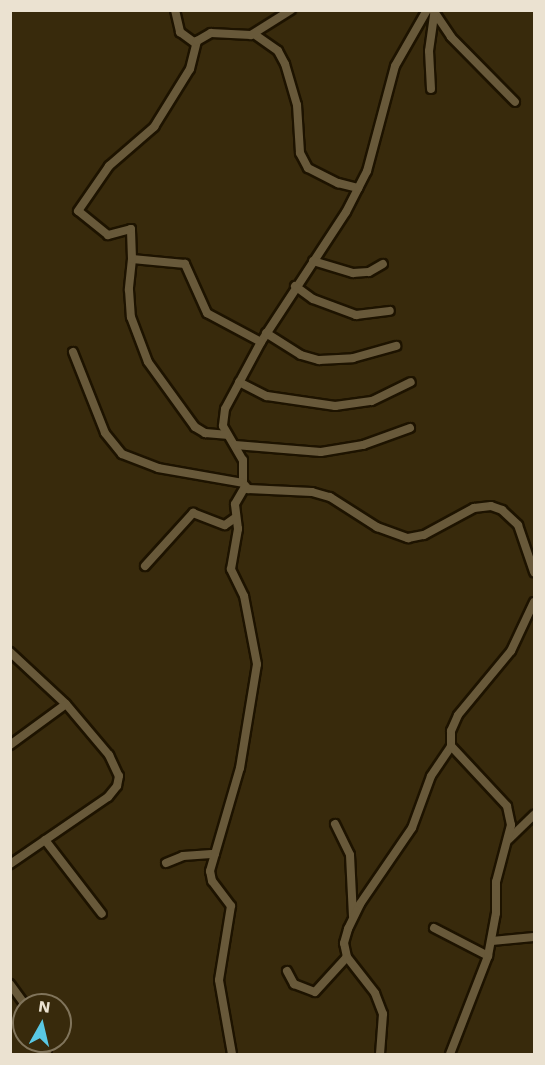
<!DOCTYPE html>
<style>
body{margin:0}
#map{position:relative;width:545px;height:1065px;overflow:hidden;background:#382a0c;font-family:"Work Sans",sans-serif}
div>[style]{position:absolute}
[style*='--x']{left:calc(var(--x)*1px);top:calc(var(--y)*1px);width:calc(var(--w)*1px);rotate:calc(var(--a)*1deg)}
.roads{filter:drop-shadow(2px 0 #1d1300) drop-shadow(-2px 0 #1d1300) drop-shadow(0 2px #1d1300) drop-shadow(0 -2px #1d1300)}
.minor>*{height:8px;margin:-4px;padding:0 4px;transform-origin:4px;border-radius:4px;background:#68593a}
span{translate:-50% -50%;white-space:nowrap;text-align:center;line-height:1.15;-webkit-text-stroke:6px #382a0c;paint-order:stroke}
.frame{position:absolute;inset:0;border:12px solid #ebe2d1;pointer-events:none}
.north{position:absolute;left:12px;top:993px;width:60px;height:60px;box-sizing:border-box;background:#382a0c;border:2px solid #80745b;border-radius:50%;rotate:8deg;font-size:16px;font-weight:700;line-height:24px;text-align:center;color:#ebe2d1}
.north::after{content:'';display:block;margin:auto;width:21px;height:27px;background:#59c8e4;clip-path:polygon(50% 0,100% 100%,50% 72%,0 100%)}
</style>
<div id="map">
<div class="roads">
<div class="minor">
<i style="--x:175;--y:10;--w:23;--a:77"></i>
<i style="--x:180;--y:32;--w:19;--a:36"></i>
<i style="--x:427;--y:10;--w:64;--a:119.7"></i>
<i style="--x:395;--y:66;--w:109;--a:104.9"></i>
<i style="--x:367;--y:171;--w:46;--a:117.1"></i>
<i style="--x:346;--y:212;--w:155;--a:123.2"></i>
<i style="--x:261;--y:342;--w:76;--a:118.2"></i>
<i style="--x:225;--y:409;--w:17;--a:97"></i>
<i style="--x:223;--y:426;--w:39;--a:60"></i>
<i style="--x:243;--y:460;--w:23;--a:90"></i>
<i style="--x:243;--y:483;--w:8;--a:50"></i>
<i style="--x:248;--y:489;--w:64;--a:2.7"></i>
<i style="--x:312;--y:492;--w:19;--a:16"></i>
<i style="--x:330;--y:497;--w:56;--a:32.6"></i>
<i style="--x:377;--y:527;--w:33;--a:20"></i>
<i style="--x:408;--y:538;--w:16;--a:-11"></i>
<i style="--x:424;--y:535;--w:57;--a:-28.4"></i>
<i style="--x:474;--y:508;--w:17;--a:-7"></i>
<i style="--x:491;--y:506;--w:12;--a:20"></i>
<i style="--x:502;--y:510;--w:22;--a:43"></i>
<i style="--x:518;--y:525;--w:50;--a:71.2"></i>
<i style="--x:433;--y:10;--w:32;--a:56"></i>
<i style="--x:451;--y:37;--w:91;--a:45.4"></i>
<i style="--x:254;--y:34;--w:29;--a:35"></i>
<i style="--x:278;--y:51;--w:15;--a:62"></i>
<i style="--x:285;--y:64;--w:43;--a:73.7"></i>
<i style="--x:297;--y:105;--w:48;--a:86.4"></i>
<i style="--x:300;--y:153;--w:17;--a:62"></i>
<i style="--x:308;--y:168;--w:34;--a:27"></i>
<i style="--x:338;--y:183;--w:21;--a:14"></i>
<i style="--x:431;--y:89;--w:38;--a:-93"></i>
<i style="--x:429;--y:51;--w:37;--a:-82"></i>
<i style="--x:132;--y:259;--w:31;--a:96"></i>
<i style="--x:129;--y:290;--w:27;--a:86"></i>
<i style="--x:131;--y:317;--w:48;--a:69.3"></i>
<i style="--x:148;--y:362;--w:80;--a:54.1"></i>
<i style="--x:195;--y:427;--w:12;--a:31"></i>
<i style="--x:205;--y:433;--w:21;--a:5"></i>
<i style="--x:313;--y:261;--w:42;--a:16.7"></i>
<i style="--x:353;--y:273;--w:16;--a:-4"></i>
<i style="--x:369;--y:272;--w:16;--a:-30"></i>
<i style="--x:295;--y:286;--w:22;--a:36"></i>
<i style="--x:313;--y:299;--w:46;--a:20.4"></i>
<i style="--x:356;--y:315;--w:34;--a:-7"></i>
<i style="--x:266;--y:333;--w:41;--a:32.2"></i>
<i style="--x:301;--y:355;--w:19;--a:16"></i>
<i style="--x:319;--y:360;--w:34;--a:-3"></i>
<i style="--x:353;--y:358;--w:45;--a:-15.6"></i>
<i style="--x:261;--y:342;--w:61;--a:-151.8"></i>
<i style="--x:207;--y:313;--w:54;--a:-114.2"></i>
<i style="--x:185;--y:264;--w:53;--a:-174.6"></i>
<i style="--x:132;--y:259;--w:30;--a:-92"></i>
<i style="--x:131;--y:229;--w:24;--a:165"></i>
<i style="--x:108;--y:235;--w:38;--a:-141"></i>
<i style="--x:78;--y:211;--w:55;--a:-55.4"></i>
<i style="--x:109;--y:166;--w:60;--a:-40.9"></i>
<i style="--x:154;--y:127;--w:68;--a:-58.2"></i>
<i style="--x:190;--y:69;--w:29;--a:-76"></i>
<i style="--x:197;--y:41;--w:16;--a:-30"></i>
<i style="--x:211;--y:33;--w:40;--a:2.9"></i>
<i style="--x:251;--y:35;--w:47;--a:-32"></i>
<i style="--x:73;--y:352;--w:87;--a:68.4"></i>
<i style="--x:105;--y:433;--w:27;--a:51"></i>
<i style="--x:122;--y:454;--w:39;--a:21"></i>
<i style="--x:158;--y:468;--w:86;--a:10"></i>
<i style="--x:239;--y:382;--w:31;--a:27"></i>
<i style="--x:267;--y:396;--w:69;--a:8.4"></i>
<i style="--x:335;--y:406;--w:37;--a:-8"></i>
<i style="--x:372;--y:401;--w:43;--a:-26"></i>
<i style="--x:235;--y:445;--w:86;--a:4.7"></i>
<i style="--x:321;--y:452;--w:43;--a:-9.5"></i>
<i style="--x:363;--y:445;--w:50;--a:-19.9"></i>
<i style="--x:145;--y:566;--w:72;--a:-47.8"></i>
<i style="--x:193;--y:513;--w:34;--a:21"></i>
<i style="--x:225;--y:525;--w:12;--a:-35"></i>
<i style="--x:10;--y:652;--w:76;--a:42.9"></i>
<i style="--x:66;--y:704;--w:67;--a:49.9"></i>
<i style="--x:109;--y:755;--w:23;--a:65"></i>
<i style="--x:119;--y:776;--w:10;--a:101"></i>
<i style="--x:117;--y:786;--w:14;--a:129"></i>
<i style="--x:108;--y:797;--w:119;--a:145.6"></i>
<i style="--x:10;--y:745;--w:69;--a:-36.2"></i>
<i style="--x:335;--y:824;--w:34;--a:64"></i>
<i style="--x:350;--y:855;--w:61;--a:87.2"></i>
<i style="--x:509;--y:839;--w:35;--a:-44"></i>
<i style="--x:45;--y:840;--w:93;--a:52.4"></i>
<i style="--x:166;--y:863;--w:18;--a:-22"></i>
<i style="--x:183;--y:856;--w:32;--a:-4"></i>
<i style="--x:434;--y:928;--w:61;--a:27.4"></i>
<i style="--x:492;--y:941;--w:42;--a:-5.4"></i>
<i style="--x:287;--y:971;--w:15;--a:62"></i>
<i style="--x:294;--y:984;--w:22;--a:21"></i>
<i style="--x:315;--y:992;--w:47;--a:-47.6"></i>
<i style="--x:10;--y:984;--w:26;--a:54"></i>
<i style="--x:46;--y:1041;--w:13;--a:86"></i>
<i style="--x:232;--y:1054;--w:75;--a:-100"></i>
<i style="--x:219;--y:980;--w:75;--a:-80.8"></i>
<i style="--x:231;--y:906;--w:31;--a:-127"></i>
<i style="--x:212;--y:881;--w:10;--a:-101"></i>
<i style="--x:210;--y:871;--w:107;--a:-73.8"></i>
<i style="--x:240;--y:768;--w:105;--a:-80.7"></i>
<i style="--x:257;--y:664;--w:69;--a:-100.8"></i>
<i style="--x:244;--y:596;--w:30;--a:-116"></i>
<i style="--x:231;--y:569;--w:41;--a:-80.1"></i>
<i style="--x:238;--y:529;--w:25;--a:-97"></i>
<i style="--x:235;--y:504;--w:20;--a:-60"></i>
<i style="--x:380;--y:1054;--w:40;--a:-85.7"></i>
<i style="--x:383;--y:1014;--w:22;--a:-111"></i>
<i style="--x:375;--y:993;--w:46;--a:-127.9"></i>
<i style="--x:347;--y:957;--w:14;--a:-102"></i>
<i style="--x:344;--y:943;--w:15;--a:-74"></i>
<i style="--x:348;--y:929;--w:28;--a:-64"></i>
<i style="--x:360;--y:904;--w:92;--a:-55.6"></i>
<i style="--x:412;--y:828;--w:55;--a:-69.9"></i>
<i style="--x:431;--y:776;--w:36;--a:-56"></i>
<i style="--x:451;--y:746;--w:15;--a:-90"></i>
<i style="--x:451;--y:731;--w:17;--a:-66"></i>
<i style="--x:458;--y:715;--w:83;--a:-50.4"></i>
<i style="--x:511;--y:651;--w:54;--a:-64.9"></i>
<i style="--x:450;--y:1054;--w:105;--a:-68.8"></i>
<i style="--x:488;--y:956;--w:44;--a:-79.5"></i>
<i style="--x:496;--y:913;--w:31;--a:-90"></i>
<i style="--x:496;--y:882;--w:59;--a:-75.3"></i>
<i style="--x:511;--y:825;--w:19;--a:-102"></i>
<i style="--x:507;--y:806;--w:82;--a:-133"></i>
</div>
</div>
<div class="frame"></div>
<div class="north">N</div>
</div>
